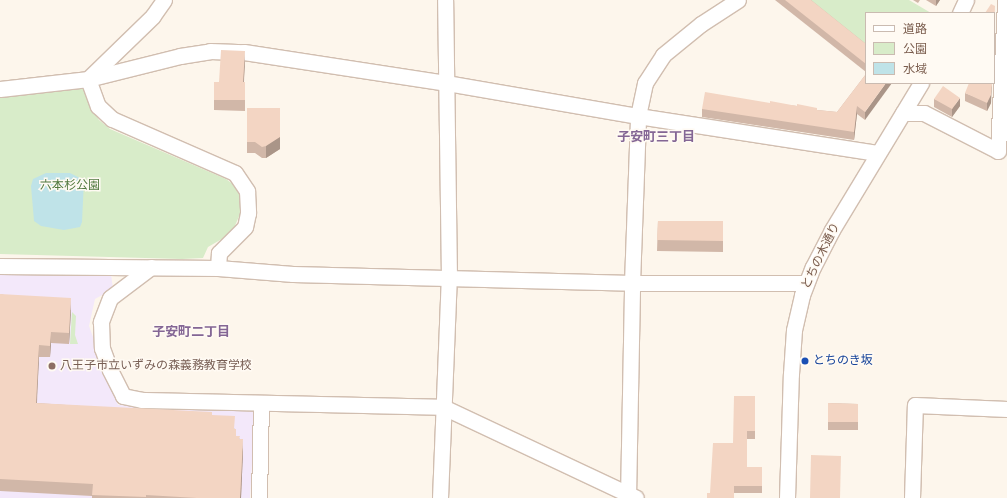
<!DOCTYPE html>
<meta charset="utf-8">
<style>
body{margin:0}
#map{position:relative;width:1007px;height:498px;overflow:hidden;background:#fdf6ec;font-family:"Archivo Narrow","Noto Sans JP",sans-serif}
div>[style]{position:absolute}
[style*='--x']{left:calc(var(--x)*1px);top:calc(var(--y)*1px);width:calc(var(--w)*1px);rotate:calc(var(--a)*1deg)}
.education>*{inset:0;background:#f3e8fa}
.green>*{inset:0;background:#d8ecc9}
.water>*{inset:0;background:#bfe3e8}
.roads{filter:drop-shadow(1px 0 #d1beb0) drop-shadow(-1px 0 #d1beb0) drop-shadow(0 1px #d1beb0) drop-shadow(0 -1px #d1beb0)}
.minor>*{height:15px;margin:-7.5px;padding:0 7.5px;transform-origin:7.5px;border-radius:7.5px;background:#fff}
.wall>*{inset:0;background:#d1b7a8}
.shaded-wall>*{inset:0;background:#aa9588}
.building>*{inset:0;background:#f3d5c3}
.dots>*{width:11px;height:11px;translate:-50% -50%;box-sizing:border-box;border:2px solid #fffaf3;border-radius:50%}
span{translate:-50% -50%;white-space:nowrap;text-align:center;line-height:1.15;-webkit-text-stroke:3px #fffaf3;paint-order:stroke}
.park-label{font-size:12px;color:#537a41}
.street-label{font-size:12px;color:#7a5c4d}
.transit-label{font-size:12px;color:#164399}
.left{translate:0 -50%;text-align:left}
.education-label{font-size:12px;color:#785e54}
.neighbourhood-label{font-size:13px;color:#846695;font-weight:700}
.legend{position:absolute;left:865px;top:12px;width:130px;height:72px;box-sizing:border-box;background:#fffaf3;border:1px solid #cabbb1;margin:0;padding:5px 7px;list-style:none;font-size:12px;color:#7a5c4d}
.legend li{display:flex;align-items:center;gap:8px;height:20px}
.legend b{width:20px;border:1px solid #cabbb1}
</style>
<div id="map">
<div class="education">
<i style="clip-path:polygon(0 271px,111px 274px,113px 289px,95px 299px,89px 326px,118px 405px,255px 411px,250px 498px,0 498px)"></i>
</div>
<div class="green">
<i style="clip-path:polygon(806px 0,909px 0,931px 13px,866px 13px,866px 48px)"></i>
<i style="clip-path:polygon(84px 79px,92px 109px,99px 120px,110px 129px,226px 179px,234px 185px,239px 194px,241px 203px,240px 214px,234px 228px,227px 236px,208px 247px,203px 258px,182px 259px,0 254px,0 89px)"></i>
<i style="clip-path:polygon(72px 312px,76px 316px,75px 335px,78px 344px,70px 344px)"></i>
</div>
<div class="water">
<i style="clip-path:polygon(46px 173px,70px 173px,84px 180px,82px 222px,80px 227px,64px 230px,41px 226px,34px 221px,31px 186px,33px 179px)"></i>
</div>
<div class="roads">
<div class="minor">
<i style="--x:164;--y:0;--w:19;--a:125"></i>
<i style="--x:153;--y:16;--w:91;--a:135.9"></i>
<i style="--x:88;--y:79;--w:29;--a:70"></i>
<i style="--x:98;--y:106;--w:19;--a:43"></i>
<i style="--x:112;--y:119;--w:134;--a:23.7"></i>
<i style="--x:235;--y:173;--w:22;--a:56"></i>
<i style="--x:247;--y:191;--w:22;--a:87"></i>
<i style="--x:248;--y:213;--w:14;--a:102"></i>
<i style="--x:245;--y:227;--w:37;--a:135"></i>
<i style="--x:219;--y:253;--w:15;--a:94"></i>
<i style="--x:960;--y:13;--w:14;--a:-65"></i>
<i style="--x:0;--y:89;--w:89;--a:-6.5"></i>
<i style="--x:88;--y:79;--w:95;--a:-14"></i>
<i style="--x:180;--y:56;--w:30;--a:-9"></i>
<i style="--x:210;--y:51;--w:34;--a:2"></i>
<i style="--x:244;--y:52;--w:204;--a:8.7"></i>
<i style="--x:446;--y:83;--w:195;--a:9.8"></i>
<i style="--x:638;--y:116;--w:242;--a:8.8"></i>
<i style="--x:903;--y:113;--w:21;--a:0"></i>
<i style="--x:924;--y:113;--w:83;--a:27.2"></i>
<i style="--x:998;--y:151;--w:151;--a:-87.3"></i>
<i style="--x:0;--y:266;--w:218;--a:0.5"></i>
<i style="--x:218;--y:268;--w:75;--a:4.6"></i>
<i style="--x:293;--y:274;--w:339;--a:1.5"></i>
<i style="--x:632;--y:283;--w:174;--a:0"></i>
<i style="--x:151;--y:267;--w:51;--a:142.9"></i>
<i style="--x:110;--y:298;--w:26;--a:111"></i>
<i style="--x:101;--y:322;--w:26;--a:88"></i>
<i style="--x:102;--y:348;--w:23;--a:70"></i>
<i style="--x:110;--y:370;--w:29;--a:63"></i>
<i style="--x:123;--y:396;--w:19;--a:12"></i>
<i style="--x:142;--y:400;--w:301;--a:1.3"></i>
<i style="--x:443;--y:407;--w:213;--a:25.2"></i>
<i style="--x:259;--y:498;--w:95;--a:-88.8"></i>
<i style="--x:440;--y:498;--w:220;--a:-87.7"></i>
<i style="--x:449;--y:278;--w:278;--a:-90.8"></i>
<i style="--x:628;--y:498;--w:215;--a:-88.9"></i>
<i style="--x:632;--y:283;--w:167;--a:-87.9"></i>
<i style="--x:638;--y:116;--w:34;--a:-78"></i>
<i style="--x:645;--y:83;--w:33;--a:-57"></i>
<i style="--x:663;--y:55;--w:49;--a:-39.2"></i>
<i style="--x:701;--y:24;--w:44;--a:-33"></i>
<i style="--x:787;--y:498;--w:124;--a:-88.2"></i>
<i style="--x:791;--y:374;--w:44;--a:-86.1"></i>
<i style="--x:794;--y:330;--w:36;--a:-77"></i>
<i style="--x:802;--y:295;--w:30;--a:-69"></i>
<i style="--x:813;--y:267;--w:42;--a:-62.8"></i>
<i style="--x:832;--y:230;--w:172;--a:-58.8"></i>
<i style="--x:912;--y:498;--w:93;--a:-88.2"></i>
<i style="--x:915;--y:405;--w:92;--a:2.5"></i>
</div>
</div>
<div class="wall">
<i style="clip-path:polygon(775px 0,811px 0,866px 44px,866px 72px)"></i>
<i style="clip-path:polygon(913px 0,920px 0,918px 3px)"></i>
<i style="clip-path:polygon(926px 0,940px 0,936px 6px)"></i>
<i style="clip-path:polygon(245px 61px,244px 82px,245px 82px,245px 111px,214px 110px,214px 82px,219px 82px)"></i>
<i style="clip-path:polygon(866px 74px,865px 120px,857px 114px,854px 140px,702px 117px,702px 109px,770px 103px,797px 106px,817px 110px,837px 112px)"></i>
<i style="clip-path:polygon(965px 93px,991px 103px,987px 111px,965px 101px)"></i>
<i style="clip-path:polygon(934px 99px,960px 106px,952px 117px,934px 107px)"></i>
<i style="clip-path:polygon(247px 108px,280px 149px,266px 158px,262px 158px,255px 153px,247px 153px)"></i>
<i style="clip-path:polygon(658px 221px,723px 221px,723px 252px,657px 251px)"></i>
<i style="clip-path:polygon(0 294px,71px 310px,69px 344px,51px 343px,50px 357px,39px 357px,37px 403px,212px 415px,235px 429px,236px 436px,240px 439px,243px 451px,241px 498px,92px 498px,92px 496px,0 491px)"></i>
<i style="clip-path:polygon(755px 396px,755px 439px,747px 439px,747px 467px,762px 467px,762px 493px,734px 493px,733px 443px)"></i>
<i style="clip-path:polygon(828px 403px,858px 404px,858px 430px,828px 430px)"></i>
</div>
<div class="shaded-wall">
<i style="clip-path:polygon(936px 0,940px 0,936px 6px)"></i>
<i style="clip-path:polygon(245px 51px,245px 61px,243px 92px,243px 82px)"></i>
<i style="clip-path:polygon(886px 83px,892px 83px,865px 120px,865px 112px)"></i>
<i style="clip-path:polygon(992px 83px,991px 103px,987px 111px,987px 103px)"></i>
<i style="clip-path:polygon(960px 98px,960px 106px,952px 117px,952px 109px)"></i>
<i style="clip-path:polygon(857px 106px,857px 114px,854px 140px,854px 132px)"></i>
<i style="clip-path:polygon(280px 108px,280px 149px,266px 158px,266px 146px)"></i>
<i style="clip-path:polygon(71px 298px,71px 310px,69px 344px,69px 333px)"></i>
<i style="clip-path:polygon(51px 332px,51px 343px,50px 357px,50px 346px)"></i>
<i style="clip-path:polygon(39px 345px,39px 357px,36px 414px,36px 403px)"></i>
<i style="clip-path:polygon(243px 439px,243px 451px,241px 498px,240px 498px)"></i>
</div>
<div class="building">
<i style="clip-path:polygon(785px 0,811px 0,866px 44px,866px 64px)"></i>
<i style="clip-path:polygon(991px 4px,995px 6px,994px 35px,994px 13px,985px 13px)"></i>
<i style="clip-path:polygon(221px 50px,245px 51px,243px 82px,245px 82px,245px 100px,214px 100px,214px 82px,219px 82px)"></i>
<i style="clip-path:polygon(866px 74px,866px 83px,886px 83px,865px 112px,857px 106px,854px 132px,702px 109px,705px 92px,770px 103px,770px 101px,797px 106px,797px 104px,817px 108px,817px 110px,837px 112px)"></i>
<i style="clip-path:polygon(969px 83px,992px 83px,991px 95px,987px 103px,965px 93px)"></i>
<i style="clip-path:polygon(943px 86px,960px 98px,952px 109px,934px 99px)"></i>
<i style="clip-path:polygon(247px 108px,280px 108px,280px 137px,266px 146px,262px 147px,255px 142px,247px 142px)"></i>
<i style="clip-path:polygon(658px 221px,723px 221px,723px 241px,657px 240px)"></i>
<i style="clip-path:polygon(0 294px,71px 298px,69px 333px,51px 332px,50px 346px,39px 345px,36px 403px,212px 412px,212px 415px,235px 416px,234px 429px,236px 429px,236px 436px,240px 436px,239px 439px,243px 439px,240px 498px,197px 498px,146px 495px,146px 497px,92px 495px,93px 484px,0 479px)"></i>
<i style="clip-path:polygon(734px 396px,755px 396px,755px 431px,747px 431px,747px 467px,762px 467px,762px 486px,734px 486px,734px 498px,707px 498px,707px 493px,710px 493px,713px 443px,733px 443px)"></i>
<i style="clip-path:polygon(828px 403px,858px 404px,858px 422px,828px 422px)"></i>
<i style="clip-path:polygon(811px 455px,841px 456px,840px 498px,810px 498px)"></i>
</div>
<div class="dots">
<i style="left:805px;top:361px;background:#1a4fb4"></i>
<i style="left:52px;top:366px;background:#8d6e63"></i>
</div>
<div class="park-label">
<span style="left:70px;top:186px">六本杉公園</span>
</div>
<div class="street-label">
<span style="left:821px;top:256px;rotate:-64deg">とちの木通り</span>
</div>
<div class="transit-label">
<span class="left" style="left:813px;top:361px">とちのき坂</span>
</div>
<div class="education-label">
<span class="left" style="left:60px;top:366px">八王子市立いずみの森義務教育学校</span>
</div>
<div class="neighbourhood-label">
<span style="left:656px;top:137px">子安町三丁目</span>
<span style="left:191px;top:332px">子安町二丁目</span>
</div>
<ul class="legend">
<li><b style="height:5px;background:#fff"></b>道路</li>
<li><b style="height:11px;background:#d8ecc9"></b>公園</li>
<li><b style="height:11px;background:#bfe3e8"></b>水域</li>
</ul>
</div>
